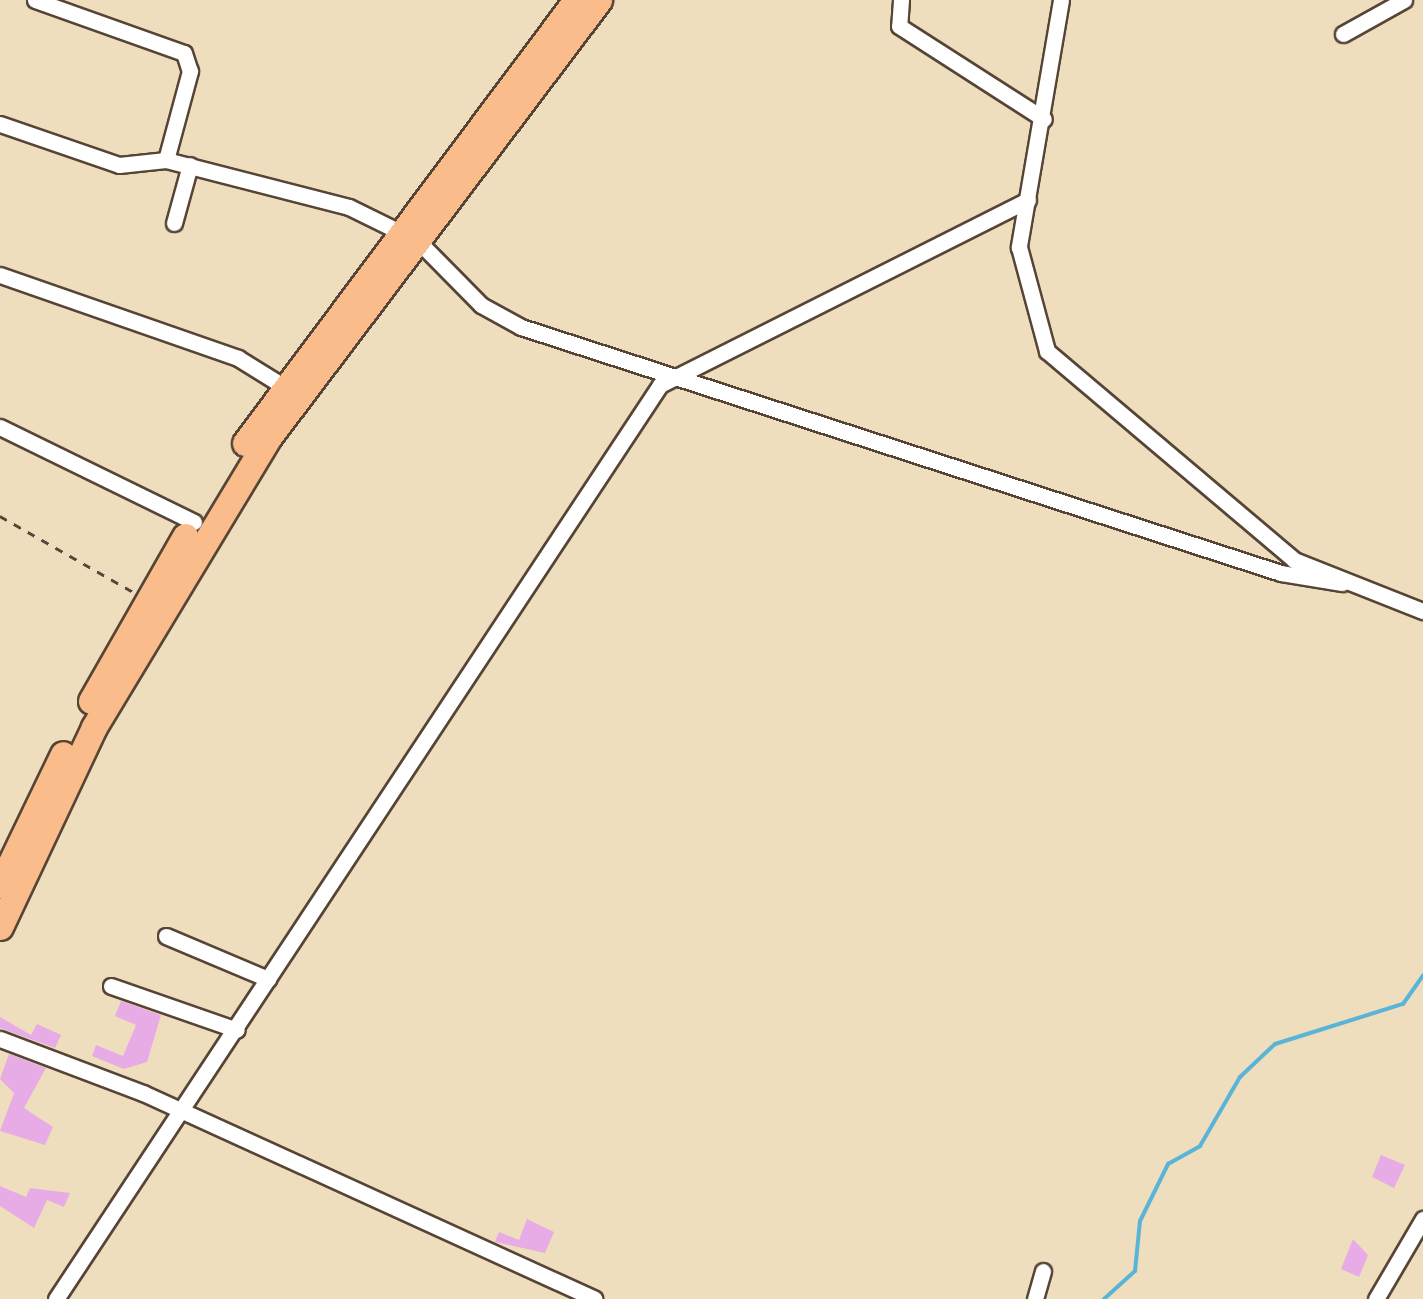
<!DOCTYPE html>
<style>
body{margin:0}
#map{position:relative;width:1423px;height:1299px;overflow:hidden;background:#efdebd;font-family:"Balsamiq Sans",sans-serif}
div>[style]{position:absolute}
[style*='--x']{left:calc(var(--x)*1px);top:calc(var(--y)*1px);width:calc(var(--w)*1px);rotate:calc(var(--a)*1deg)}
.stream>*{height:4px;margin:-2px;padding:0 2px;transform-origin:2px;border-radius:2px;background:#59b4d7}
.building>*{inset:0;background:#e7ace6}
.path>*{height:2.5px;margin-top:-1.25px;transform-origin:0;background:repeating-linear-gradient(90deg,#564536 0 8px,transparent 0 16px)}
.roads{filter:drop-shadow(2px 0 #564536) drop-shadow(-2px 0 #564536) drop-shadow(0 2px #564536) drop-shadow(0 -2px #564536)}
.minor>*{height:15px;margin:-7.5px;padding:0 7.5px;transform-origin:7.5px;border-radius:7.5px;background:#fff}
.trunk>*{height:25px;margin:-12.5px;padding:0 12.5px;transform-origin:12.5px;border-radius:12.5px;background:#fabc8b}
span{translate:-50% -50%;white-space:nowrap;text-align:center;line-height:1.15;-webkit-text-stroke:8px #f6f6f2;paint-order:stroke}
</style>
<div id="map">
<div class="stream">
<i style="--x:1104;--y:1299;--w:42;--a:-42.1"></i>
<i style="--x:1135;--y:1271;--w:50;--a:-84.3"></i>
<i style="--x:1140;--y:1221;--w:64;--a:-63.8"></i>
<i style="--x:1168;--y:1164;--w:37;--a:-29"></i>
<i style="--x:1200;--y:1146;--w:80;--a:-59.9"></i>
<i style="--x:1240;--y:1077;--w:48;--a:-43.3"></i>
<i style="--x:1275;--y:1044;--w:134;--a:-17.4"></i>
<i style="--x:1403;--y:1004;--w:35;--a:-55"></i>
</div>
<div class="building">
<i style="clip-path:polygon(121px 1001px,161px 1015px,147px 1062px,124px 1069px,92px 1056px,96px 1045px,123px 1056px,136px 1025px,115px 1016px)"></i>
<i style="clip-path:polygon(0 1017px,31px 1035px,37px 1024px,61px 1035px,55px 1048px,0 1028px)"></i>
<i style="clip-path:polygon(9px 1054px,46px 1068px,24px 1108px,53px 1127px,45px 1145px,0 1131px,14px 1093px,0 1079px)"></i>
<i style="clip-path:polygon(1381px 1155px,1405px 1165px,1394px 1188px,1372px 1177px)"></i>
<i style="clip-path:polygon(0 1186px,26px 1197px,30px 1188px,70px 1193px,64px 1207px,47px 1200px,34px 1228px,0 1206px)"></i>
<i style="clip-path:polygon(527px 1219px,554px 1232px,545px 1253px,495px 1242px,499px 1232px,519px 1240px)"></i>
<i style="clip-path:polygon(1353px 1239px,1368px 1255px,1359px 1277px,1341px 1269px)"></i>
</div>
<div class="path">
<i style="--x:0;--y:516;--w:153;--a:29.7"></i>
</div>
<div class="roads">
<div class="minor">
<i style="--x:35;--y:0;--w:158;--a:19.6"></i>
<i style="--x:184;--y:53;--w:19;--a:72"></i>
<i style="--x:190;--y:71;--w:92;--a:105.1"></i>
<i style="--x:166;--y:160;--w:189;--a:14.4"></i>
<i style="--x:349;--y:207;--w:55;--a:26.1"></i>
<i style="--x:901;--y:0;--w:26;--a:94"></i>
<i style="--x:899;--y:26;--w:172;--a:32.7"></i>
<i style="--x:1061;--y:0;--w:251;--a:99.7"></i>
<i style="--x:1019;--y:247;--w:108;--a:74.9"></i>
<i style="--x:1047;--y:351;--w:324;--a:40.2"></i>
<i style="--x:1294;--y:560;--w:139;--a:21.6"></i>
<i style="--x:1343;--y:34;--w:70;--a:-29.1"></i>
<i style="--x:0;--y:124;--w:126;--a:19"></i>
<i style="--x:119;--y:165;--w:47;--a:-6.1"></i>
<i style="--x:174;--y:223;--w:60;--a:-74.6"></i>
<i style="--x:417;--y:240;--w:91;--a:45.4"></i>
<i style="--x:481;--y:305;--w:46;--a:28.8"></i>
<i style="--x:521;--y:327;--w:799;--a:17.94"></i>
<i style="--x:1281;--y:573;--w:62;--a:9.3"></i>
<i style="--x:0;--y:275;--w:252;--a:19.2"></i>
<i style="--x:238;--y:358;--w:53;--a:31.9"></i>
<i style="--x:0;--y:427;--w:216;--a:26.1"></i>
<i style="--x:166;--y:936;--w:111;--a:22.9"></i>
<i style="--x:111;--y:986;--w:133;--a:19.2"></i>
<i style="--x:0;--y:1039;--w:153;--a:20.7"></i>
<i style="--x:143;--y:1093;--w:496;--a:24.5"></i>
<i style="--x:56;--y:1299;--w:1096;--a:-56.54"></i>
<i style="--x:660;--y:385;--w:412;--a:-26.7"></i>
<i style="--x:1035;--y:1299;--w:29;--a:-74"></i>
<i style="--x:1376;--y:1299;--w:93;--a:-59.6"></i>
</div>
<div class="trunk">
<i style="--x:245;--y:443;--w:553;--a:-53.23"></i>
<i style="--x:91;--y:701;--w:190;--a:-60.3"></i>
<i style="--x:0;--y:885;--w:145;--a:-64.3"></i>
<i style="--x:0;--y:927;--w:221;--a:-64.8"></i>
<i style="--x:94;--y:727;--w:339;--a:-58.9"></i>
<i style="--x:269;--y:437;--w:548;--a:-52.94"></i>
</div>
</div>
</div>
